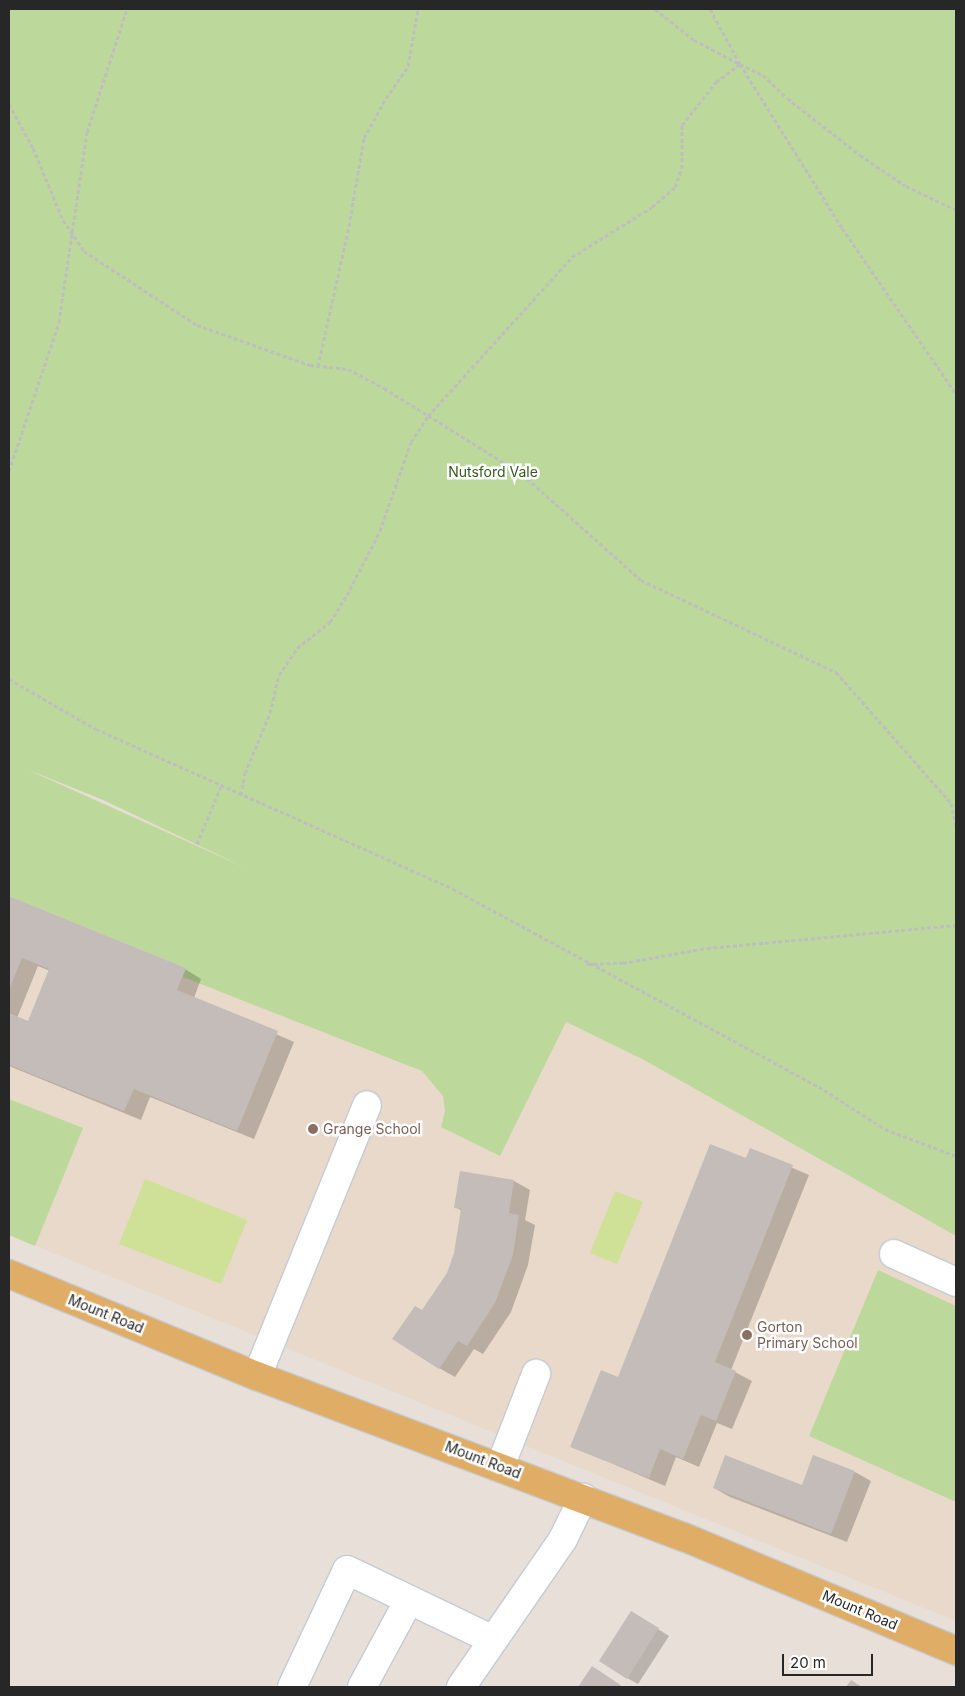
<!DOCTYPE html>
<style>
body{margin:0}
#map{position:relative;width:965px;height:1696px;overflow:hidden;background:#e8dfd9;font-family:Inter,sans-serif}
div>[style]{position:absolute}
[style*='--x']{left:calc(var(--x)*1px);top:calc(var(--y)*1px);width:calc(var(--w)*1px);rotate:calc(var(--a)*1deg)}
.education>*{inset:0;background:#e8d9ca}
.green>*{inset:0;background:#bcd99b}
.pitch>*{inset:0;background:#cfe097}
.shadow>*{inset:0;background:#0003}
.building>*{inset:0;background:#c3bcb9}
.path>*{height:3px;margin-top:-1.5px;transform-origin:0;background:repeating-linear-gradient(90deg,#bebebe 0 4px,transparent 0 6.5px)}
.roads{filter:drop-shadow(1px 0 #c5cbd3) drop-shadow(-1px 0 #c5cbd3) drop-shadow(0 1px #c5cbd3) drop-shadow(0 -1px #c5cbd3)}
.minor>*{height:28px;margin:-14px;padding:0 14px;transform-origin:14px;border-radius:14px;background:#fff}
.major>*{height:28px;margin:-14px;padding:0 14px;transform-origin:14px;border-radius:14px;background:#e0ad66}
.dots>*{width:14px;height:14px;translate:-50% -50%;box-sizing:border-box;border:2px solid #fff;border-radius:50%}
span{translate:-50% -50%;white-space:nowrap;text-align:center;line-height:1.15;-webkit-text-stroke:5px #fff;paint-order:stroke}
.park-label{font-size:14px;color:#375a20}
.education-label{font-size:14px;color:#785e54}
.left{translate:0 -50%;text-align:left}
.street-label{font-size:14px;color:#272727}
.frame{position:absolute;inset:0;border:10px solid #272727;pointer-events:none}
.scale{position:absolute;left:782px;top:1654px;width:91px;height:22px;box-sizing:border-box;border:2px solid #272727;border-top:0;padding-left:6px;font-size:15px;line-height:18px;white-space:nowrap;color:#272727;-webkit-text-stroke:4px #fff;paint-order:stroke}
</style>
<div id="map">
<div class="education">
<i style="clip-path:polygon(9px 761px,197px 844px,644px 1060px,956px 1236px,956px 1621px,9px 1235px)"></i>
</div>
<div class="green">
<i style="clip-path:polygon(evenodd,9px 9px,956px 9px,956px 1236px,644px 1060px,566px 1022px,500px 1156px,441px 1127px,445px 1111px,443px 1096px,422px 1071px,183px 977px,186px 968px,9px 896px,9px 9px,26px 769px,103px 800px,246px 868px,26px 769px)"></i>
<i style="clip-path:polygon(9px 1099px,83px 1128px,35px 1246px,9px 1235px)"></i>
<i style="clip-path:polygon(878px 1270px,956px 1306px,956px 1502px,809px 1436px)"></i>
</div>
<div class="pitch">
<i style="clip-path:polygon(145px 1179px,247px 1220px,221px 1284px,119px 1244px)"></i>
<i style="clip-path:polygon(615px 1191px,643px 1202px,617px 1264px,590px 1253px)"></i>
</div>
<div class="shadow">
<i style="clip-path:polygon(evenodd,9px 898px,185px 969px,201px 979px,194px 998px,294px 1042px,254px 1139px,150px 1097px,141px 1120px,9px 1066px,9px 898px,38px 966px,50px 971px,28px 1023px,17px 1018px,38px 966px)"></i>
<i style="clip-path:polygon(751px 1150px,809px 1175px,731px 1370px,752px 1381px,732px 1429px,717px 1423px,699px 1467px,676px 1457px,665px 1486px,571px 1446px,618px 1378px)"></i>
<i style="clip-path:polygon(461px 1173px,514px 1181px,530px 1190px,525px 1220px,535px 1225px,528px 1265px,511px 1312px,483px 1354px,474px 1349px,455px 1377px,439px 1368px,423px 1312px,448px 1273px,455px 1253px,462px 1211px,455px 1207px)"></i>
<i style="clip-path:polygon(855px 1472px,871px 1481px,847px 1542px,730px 1497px,714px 1488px,803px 1486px)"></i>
<i style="clip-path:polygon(642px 1619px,669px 1636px,638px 1684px,627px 1678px)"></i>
<i style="clip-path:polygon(592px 1668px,603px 1674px,623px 1687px,580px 1687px)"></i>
</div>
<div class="building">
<i style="clip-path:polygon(9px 896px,186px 968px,177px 990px,278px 1031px,237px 1131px,134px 1089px,124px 1111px,9px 1065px,9px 1013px,28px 1021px,49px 969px,22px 958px,9px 990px)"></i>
<i style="clip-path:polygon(710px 1144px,746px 1158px,750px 1148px,793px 1165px,715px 1362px,736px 1371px,716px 1421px,701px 1415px,683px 1459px,660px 1449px,649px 1478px,570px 1447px,601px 1370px,618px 1377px)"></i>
<i style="clip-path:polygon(460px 1171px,514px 1180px,509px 1213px,519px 1215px,513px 1255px,495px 1303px,467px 1346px,458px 1341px,439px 1369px,392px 1339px,415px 1306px,422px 1310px,447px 1273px,454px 1253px,461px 1209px,454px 1208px)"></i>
<i style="clip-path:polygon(725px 1455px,802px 1485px,813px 1455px,855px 1471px,831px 1534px,713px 1488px)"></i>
<i style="clip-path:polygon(631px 1611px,659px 1628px,627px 1679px,599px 1661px)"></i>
<i style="clip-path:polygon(592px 1666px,619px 1684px,617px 1687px,578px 1687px)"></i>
<i style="clip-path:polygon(851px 1680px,862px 1687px,846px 1687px)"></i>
</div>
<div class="path">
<i style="--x:655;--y:9;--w:50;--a:38.5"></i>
<i style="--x:694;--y:40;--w:52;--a:27.6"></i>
<i style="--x:740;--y:64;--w:193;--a:58.1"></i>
<i style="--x:842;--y:228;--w:201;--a:55.5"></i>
<i style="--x:710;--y:9;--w:63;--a:61.4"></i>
<i style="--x:740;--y:64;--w:25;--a:26"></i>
<i style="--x:763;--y:75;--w:33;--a:44"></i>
<i style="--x:787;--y:98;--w:93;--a:38"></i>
<i style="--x:860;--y:155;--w:55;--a:34"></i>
<i style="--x:906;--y:186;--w:55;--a:25.6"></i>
<i style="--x:9;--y:104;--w:50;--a:61.4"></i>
<i style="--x:33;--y:148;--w:78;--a:67.4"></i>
<i style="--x:63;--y:220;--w:37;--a:56"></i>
<i style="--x:84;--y:251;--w:135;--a:33.2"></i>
<i style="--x:197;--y:325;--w:120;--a:19.5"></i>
<i style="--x:310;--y:365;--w:38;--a:6"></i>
<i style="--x:348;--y:369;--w:41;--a:27.8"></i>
<i style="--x:384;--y:388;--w:163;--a:31.9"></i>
<i style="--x:522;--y:474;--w:159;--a:41.7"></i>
<i style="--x:641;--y:580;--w:216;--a:25.3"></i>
<i style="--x:836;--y:672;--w:174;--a:48.7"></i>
<i style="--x:951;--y:803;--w:24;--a:78"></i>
<i style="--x:318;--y:366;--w:143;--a:-77.5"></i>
<i style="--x:349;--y:226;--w:89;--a:-80.3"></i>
<i style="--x:364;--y:138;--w:46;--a:-61.2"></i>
<i style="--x:386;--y:98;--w:39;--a:-55"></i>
<i style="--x:408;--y:66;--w:58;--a:-80"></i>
<i style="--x:9;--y:471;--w:157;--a:-71.4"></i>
<i style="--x:59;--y:322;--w:192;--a:-81.6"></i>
<i style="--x:87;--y:132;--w:129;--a:-72"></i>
<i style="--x:9;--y:679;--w:100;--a:29.9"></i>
<i style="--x:96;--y:729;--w:391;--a:24.1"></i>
<i style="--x:453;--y:889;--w:422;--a:28.4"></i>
<i style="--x:824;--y:1090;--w:72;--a:32.6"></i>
<i style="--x:885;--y:1129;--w:76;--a:20.8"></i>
<i style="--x:241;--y:795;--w:22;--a:-80"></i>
<i style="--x:245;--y:773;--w:65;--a:-67.4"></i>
<i style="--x:270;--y:713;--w:39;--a:-77"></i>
<i style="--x:279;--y:675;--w:32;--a:-56"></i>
<i style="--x:297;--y:648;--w:42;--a:-38.2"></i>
<i style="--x:330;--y:622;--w:32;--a:-58"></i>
<i style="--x:347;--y:595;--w:72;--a:-62.7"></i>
<i style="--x:380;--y:531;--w:94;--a:-70.8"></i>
<i style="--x:411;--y:442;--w:31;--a:-57"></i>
<i style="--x:428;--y:416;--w:215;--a:-47.8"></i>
<i style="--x:572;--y:257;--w:94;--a:-32"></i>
<i style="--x:652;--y:207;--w:30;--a:-41"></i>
<i style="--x:675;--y:187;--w:20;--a:-70"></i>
<i style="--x:682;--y:168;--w:43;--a:-90"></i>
<i style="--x:682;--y:125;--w:55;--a:-51.7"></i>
<i style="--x:716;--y:82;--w:30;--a:-37"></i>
<i style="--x:197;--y:844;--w:63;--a:-67.5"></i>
<i style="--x:587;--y:964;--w:36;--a:-2"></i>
<i style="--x:623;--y:963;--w:85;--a:-10.1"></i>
<i style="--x:707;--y:948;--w:250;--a:-5.3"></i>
</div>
<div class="roads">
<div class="minor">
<i style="--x:894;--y:1254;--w:68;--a:24.3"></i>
<i style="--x:257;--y:1376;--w:292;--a:-67.9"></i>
<i style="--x:500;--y:1467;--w:100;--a:-68.8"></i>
<i style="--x:292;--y:1687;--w:129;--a:-64.8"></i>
<i style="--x:347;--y:1570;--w:162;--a:25.6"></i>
<i style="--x:362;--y:1687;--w:99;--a:-61.6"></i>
<i style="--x:461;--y:1687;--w:180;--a:-55.4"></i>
<i style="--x:563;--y:1539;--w:46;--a:-64"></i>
</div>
<div class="major">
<i style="--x:9;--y:1274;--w:268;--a:22.4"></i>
<i style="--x:257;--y:1376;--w:456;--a:20.7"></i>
<i style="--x:684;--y:1537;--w:295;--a:22.7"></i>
</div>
</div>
<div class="dots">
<i style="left:313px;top:1129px;background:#8d6e63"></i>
<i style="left:747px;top:1335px;background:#8d6e63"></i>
</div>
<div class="park-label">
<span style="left:493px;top:472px">Nutsford Vale</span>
</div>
<div class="education-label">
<span class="left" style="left:323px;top:1129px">Grange School</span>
<span class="left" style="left:757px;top:1335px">Gorton<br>Primary School</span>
</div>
<div class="street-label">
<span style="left:106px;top:1314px;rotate:22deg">Mount Road</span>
<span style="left:483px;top:1460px;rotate:21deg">Mount Road</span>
<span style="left:860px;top:1610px;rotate:23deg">Mount Road</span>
</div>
<div class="frame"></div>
<div class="scale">20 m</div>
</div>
